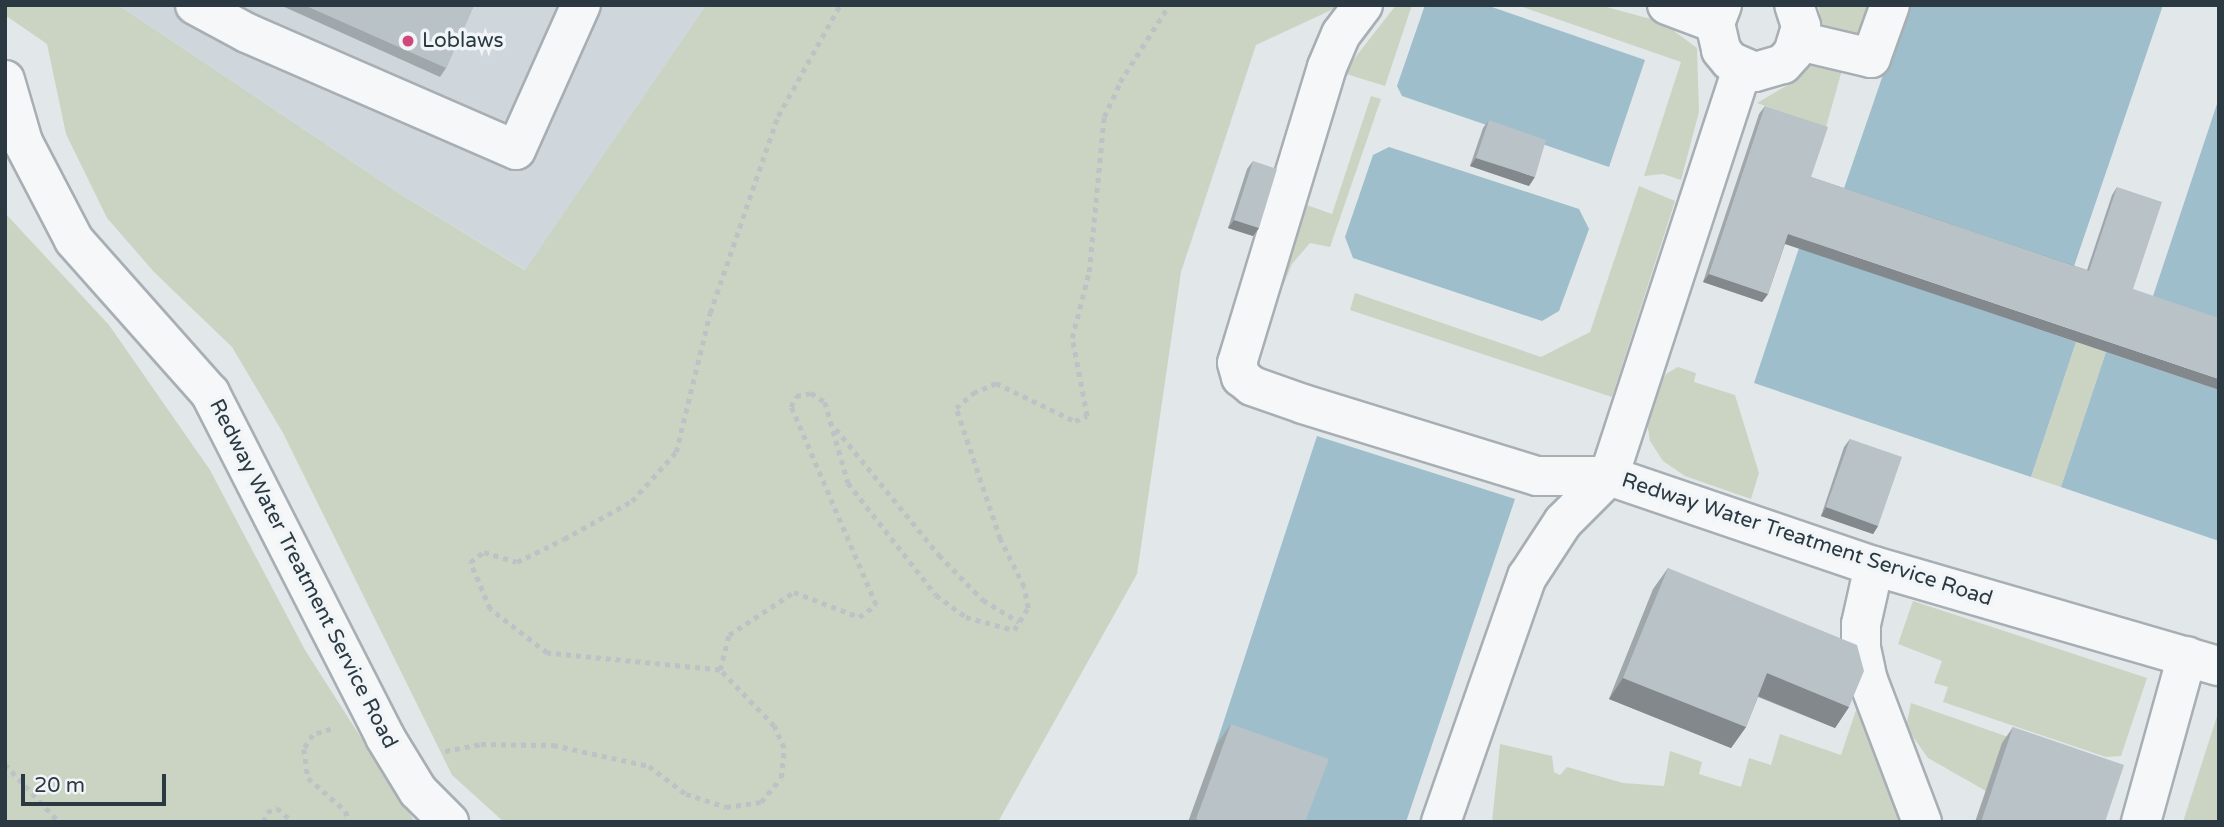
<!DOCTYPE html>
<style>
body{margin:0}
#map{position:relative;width:2224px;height:827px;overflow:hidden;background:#e2e7ea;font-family:"Varela Round",sans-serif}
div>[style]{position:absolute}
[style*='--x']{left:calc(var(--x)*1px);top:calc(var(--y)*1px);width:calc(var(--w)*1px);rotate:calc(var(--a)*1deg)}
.built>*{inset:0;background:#d0d7dc}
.green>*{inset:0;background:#cbd4c3}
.water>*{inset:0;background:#9dbeca}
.path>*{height:4.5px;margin-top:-2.25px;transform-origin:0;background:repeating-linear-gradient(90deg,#bcc2c5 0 5px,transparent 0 10px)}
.roads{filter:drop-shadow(2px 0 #a7afb4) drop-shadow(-2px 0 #a7afb4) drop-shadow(0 2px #a7afb4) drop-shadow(0 -2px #a7afb4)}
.minor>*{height:38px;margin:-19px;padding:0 19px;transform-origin:19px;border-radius:19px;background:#f5f7f8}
.wall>*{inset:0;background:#9fa7ab}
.shaded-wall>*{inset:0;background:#82888b}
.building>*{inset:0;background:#b9c2c7}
.dots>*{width:19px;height:19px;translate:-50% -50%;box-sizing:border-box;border:4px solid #f1f5f8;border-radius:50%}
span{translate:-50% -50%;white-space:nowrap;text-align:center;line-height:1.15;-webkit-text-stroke:7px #f1f5f8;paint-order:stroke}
.poi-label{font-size:21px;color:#2a3942}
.left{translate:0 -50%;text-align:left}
.street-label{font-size:21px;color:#2a3942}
.frame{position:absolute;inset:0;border:7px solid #2a3942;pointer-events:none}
.scale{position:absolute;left:21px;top:774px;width:145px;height:32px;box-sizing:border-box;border:4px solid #2a3942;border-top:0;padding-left:9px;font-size:21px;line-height:24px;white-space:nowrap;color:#2a3942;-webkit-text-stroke:5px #f1f5f8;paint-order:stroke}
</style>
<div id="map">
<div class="built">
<i style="clip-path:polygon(118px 5px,706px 5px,526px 270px,405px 197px)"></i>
</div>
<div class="green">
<i style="clip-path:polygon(5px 5px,118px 5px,405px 197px,525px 270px,706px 5px,1342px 5px,1256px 45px,1181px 272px,1137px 574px,998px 822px,504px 822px,452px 775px,283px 433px,232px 347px,154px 272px,107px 218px,66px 134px,47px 44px,5px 15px)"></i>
<i style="clip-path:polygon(1396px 5px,1412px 5px,1385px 86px,1343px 73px)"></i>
<i style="clip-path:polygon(1517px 5px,1599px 5px,1662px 22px,1697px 48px,1699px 112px,1681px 180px,1663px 174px,1644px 176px,1681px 62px)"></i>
<i style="clip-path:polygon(1819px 5px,1876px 5px,1864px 40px,1821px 30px)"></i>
<i style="clip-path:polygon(1813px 61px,1842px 70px,1826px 127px,1757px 103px,1791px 83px)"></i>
<i style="clip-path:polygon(1371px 96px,1381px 99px,1330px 247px,1310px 243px,1292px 264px,1283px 286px,1274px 283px,1301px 203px,1332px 214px)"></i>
<i style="clip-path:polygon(1639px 186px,1675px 201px,1612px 397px,1350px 310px,1355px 293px,1541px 357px,1590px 332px)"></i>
<i style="clip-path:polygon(5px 213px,109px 325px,210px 470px,305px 650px,415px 822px,5px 822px)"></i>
<i style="clip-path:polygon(2076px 342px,2106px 352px,2061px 487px,2031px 477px)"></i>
<i style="clip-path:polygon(1678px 367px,1696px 373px,1694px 382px,1735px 395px,1759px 473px,1751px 499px,1685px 476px,1663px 461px,1650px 441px,1647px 423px,1658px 387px,1666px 374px)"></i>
<i style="clip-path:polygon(1913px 601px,2147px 678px,2121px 756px,2106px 757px,1943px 702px,1948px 687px,1934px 683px,1942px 661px,1898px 644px)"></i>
<i style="clip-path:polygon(1911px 703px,2103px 770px,2113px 781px,2003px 743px,1986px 791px,1928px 758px,1906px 727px)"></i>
<i style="clip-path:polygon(1857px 707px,1888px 767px,1908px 822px,1492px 822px,1500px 744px,1552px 756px,1554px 772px,1560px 775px,1567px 767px,1623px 783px,1664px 786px,1670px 751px,1702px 762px,1699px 774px,1741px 787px,1749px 758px,1771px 765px,1780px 734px,1841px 755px)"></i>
<i style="clip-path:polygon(2219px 710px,2219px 822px,2183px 822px)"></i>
</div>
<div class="water">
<i style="clip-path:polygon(1425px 5px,1486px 5px,1645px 60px,1609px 167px,1402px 96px,1397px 86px)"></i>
<i style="clip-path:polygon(1907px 5px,2163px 5px,2071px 275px,1841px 197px)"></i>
<i style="clip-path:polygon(2219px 98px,2219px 328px,2150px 305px)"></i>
<i style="clip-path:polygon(1389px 147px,1579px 209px,1589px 229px,1559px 311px,1542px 321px,1353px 258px,1345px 237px,1373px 155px)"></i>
<i style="clip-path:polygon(1799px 248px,2076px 342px,2031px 477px,1754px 383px)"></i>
<i style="clip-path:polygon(2106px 352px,2219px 390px,2219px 541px,2061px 487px)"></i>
<i style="clip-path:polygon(1317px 436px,1515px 499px,1406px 822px,1299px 822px,1216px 745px)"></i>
</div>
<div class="path">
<i style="--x:836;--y:429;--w:163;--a:50.7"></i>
<i style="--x:939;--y:555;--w:63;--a:45.6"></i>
<i style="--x:983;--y:600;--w:42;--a:31.4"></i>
<i style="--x:720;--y:670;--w:174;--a:-174.4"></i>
<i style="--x:547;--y:653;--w:72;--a:-142.3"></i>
<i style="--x:490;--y:609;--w:51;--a:-113.1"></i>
<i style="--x:470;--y:562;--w:17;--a:-36"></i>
<i style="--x:484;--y:552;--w:34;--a:17"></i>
<i style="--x:517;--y:562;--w:52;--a:-26.1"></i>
<i style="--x:564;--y:539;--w:78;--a:-29.2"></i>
<i style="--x:632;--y:501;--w:66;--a:-48.1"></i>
<i style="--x:676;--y:452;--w:143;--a:-76.3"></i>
<i style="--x:710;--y:313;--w:208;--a:-71"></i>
<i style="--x:778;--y:116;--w:127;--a:-60.8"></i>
<i style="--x:331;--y:729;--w:19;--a:162"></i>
<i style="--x:313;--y:735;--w:17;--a:123"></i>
<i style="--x:304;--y:749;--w:29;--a:82"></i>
<i style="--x:308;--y:778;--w:50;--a:41"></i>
<i style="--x:346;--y:811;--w:11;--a:80"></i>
<i style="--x:445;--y:751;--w:37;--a:-11"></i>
<i style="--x:481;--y:744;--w:72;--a:0.8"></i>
<i style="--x:553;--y:745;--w:98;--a:12.3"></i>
<i style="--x:649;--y:766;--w:46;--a:37.1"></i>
<i style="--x:686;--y:794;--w:42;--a:18"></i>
<i style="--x:726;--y:807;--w:35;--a:-8"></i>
<i style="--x:761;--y:802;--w:31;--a:-50"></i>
<i style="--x:781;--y:778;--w:30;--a:-84"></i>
<i style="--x:784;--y:748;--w:24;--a:-114"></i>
<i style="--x:774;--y:726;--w:78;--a:-134"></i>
<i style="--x:720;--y:670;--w:36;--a:-76"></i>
<i style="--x:729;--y:635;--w:78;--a:-33.5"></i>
<i style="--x:794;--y:592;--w:70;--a:21"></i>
<i style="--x:859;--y:617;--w:21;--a:-35"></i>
<i style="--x:876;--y:605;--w:215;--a:-113.2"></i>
<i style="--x:791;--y:407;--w:12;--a:-66"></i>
<i style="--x:796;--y:396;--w:15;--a:-11"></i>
<i style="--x:811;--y:393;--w:17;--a:33"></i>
<i style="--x:825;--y:402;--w:84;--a:74.1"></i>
<i style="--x:848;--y:483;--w:142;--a:51.8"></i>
<i style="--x:936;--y:595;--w:37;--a:36"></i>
<i style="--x:966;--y:617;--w:50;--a:15.2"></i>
<i style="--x:1014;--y:630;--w:26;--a:-58"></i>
<i style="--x:1028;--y:608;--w:21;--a:-101"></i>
<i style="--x:1024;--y:587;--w:54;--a:-116.6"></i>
<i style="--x:1000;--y:539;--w:138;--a:-108.6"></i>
<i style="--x:956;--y:408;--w:23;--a:-41"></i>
<i style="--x:973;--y:393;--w:25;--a:-23"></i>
<i style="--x:996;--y:383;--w:88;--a:25.7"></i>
<i style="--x:1075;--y:421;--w:13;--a:-23"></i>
<i style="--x:1087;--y:416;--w:79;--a:-100.9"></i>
<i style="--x:1072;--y:338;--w:68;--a:-75.6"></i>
<i style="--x:1089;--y:272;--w:156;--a:-84.5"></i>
<i style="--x:1104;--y:117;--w:38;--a:-65"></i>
<i style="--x:1120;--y:82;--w:91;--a:-57.5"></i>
<i style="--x:5;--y:764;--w:79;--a:47"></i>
<i style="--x:263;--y:822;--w:11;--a:-68"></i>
<i style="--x:267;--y:812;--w:11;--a:-22"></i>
<i style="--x:277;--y:808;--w:21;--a:41"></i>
</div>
<div class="roads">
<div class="minor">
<i style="--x:195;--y:5;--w:59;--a:28.3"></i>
<i style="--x:247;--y:33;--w:293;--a:23.5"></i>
<i style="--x:516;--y:150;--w:159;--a:-65.9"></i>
<i style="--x:1363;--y:5;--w:36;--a:127"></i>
<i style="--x:1341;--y:34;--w:36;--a:113"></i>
<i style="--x:1327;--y:67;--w:309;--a:106.9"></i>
<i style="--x:1237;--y:363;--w:15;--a:74"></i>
<i style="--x:1241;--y:377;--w:14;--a:39"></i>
<i style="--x:1252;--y:386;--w:54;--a:19.4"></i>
<i style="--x:1303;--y:404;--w:245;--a:17.1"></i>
<i style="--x:1537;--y:476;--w:72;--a:0"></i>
<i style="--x:1609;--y:476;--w:429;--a:-71.9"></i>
<i style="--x:1667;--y:5;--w:51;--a:20.6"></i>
<i style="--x:1722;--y:5;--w:19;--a:111"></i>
<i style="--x:1715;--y:23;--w:28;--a:77"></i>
<i style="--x:1721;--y:50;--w:14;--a:51"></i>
<i style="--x:1730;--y:61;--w:27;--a:24"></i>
<i style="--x:1755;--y:72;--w:29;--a:-16"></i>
<i style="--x:1783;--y:64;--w:15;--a:-48"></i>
<i style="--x:1793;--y:53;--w:28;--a:-73"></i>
<i style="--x:1801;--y:26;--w:22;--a:-108"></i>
<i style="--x:1799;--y:41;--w:74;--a:13.3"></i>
<i style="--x:1871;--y:58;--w:56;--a:-70.3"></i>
<i style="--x:5;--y:80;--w:65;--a:73.8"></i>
<i style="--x:23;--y:142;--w:110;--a:62.5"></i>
<i style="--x:74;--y:240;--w:205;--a:48.4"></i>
<i style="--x:210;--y:393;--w:386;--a:63"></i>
<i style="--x:385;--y:737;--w:63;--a:58.6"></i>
<i style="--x:418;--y:791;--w:44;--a:45"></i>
<i style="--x:1874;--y:566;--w:59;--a:102.6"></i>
<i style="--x:1861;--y:624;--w:24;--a:90"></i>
<i style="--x:1861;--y:648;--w:33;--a:78"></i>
<i style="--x:1868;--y:680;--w:152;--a:69.2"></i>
<i style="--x:1441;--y:822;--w:260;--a:-70.7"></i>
<i style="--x:1527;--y:577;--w:66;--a:-56.8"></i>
<i style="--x:1563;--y:522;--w:65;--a:-45"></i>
<i style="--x:1609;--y:476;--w:280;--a:18.8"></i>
<i style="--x:1874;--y:566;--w:359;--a:16.2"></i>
<i style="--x:2141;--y:822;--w:172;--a:-74.5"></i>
</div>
</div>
<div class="wall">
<i style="clip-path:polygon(280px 5px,474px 5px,446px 68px,440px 77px)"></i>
<i style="clip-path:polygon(1765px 106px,1811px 177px,2087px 270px,2112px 195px,2117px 187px,2133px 289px,1785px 244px,1768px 294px,1762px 302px,1703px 282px,1759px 114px)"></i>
<i style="clip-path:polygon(1489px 120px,1529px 186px,1470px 166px,1483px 128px)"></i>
<i style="clip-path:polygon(1253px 161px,1259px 228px,1253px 236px,1228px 228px,1247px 169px)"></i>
<i style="clip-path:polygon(1850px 439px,1878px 526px,1873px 534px,1821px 516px,1844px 447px)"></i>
<i style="clip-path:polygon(1668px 568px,1849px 707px,1835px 728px,1758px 697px,1746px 727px,1731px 748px,1609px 699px,1653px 589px)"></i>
<i style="clip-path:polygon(1231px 724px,1305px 822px,1188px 822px,1216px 745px)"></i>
<i style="clip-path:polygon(2013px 727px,2105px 822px,1975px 822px,2002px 743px)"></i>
</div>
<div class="shaded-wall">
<i style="clip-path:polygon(1476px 158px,1535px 177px,1529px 186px,1470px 166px)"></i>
<i style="clip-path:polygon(1234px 220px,1259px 228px,1253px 236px,1228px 228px)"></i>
<i style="clip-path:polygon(1788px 234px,2219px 379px,2219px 390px,1782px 243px)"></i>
<i style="clip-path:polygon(1709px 274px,1768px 294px,1762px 302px,1703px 282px)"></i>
<i style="clip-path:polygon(1826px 507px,1878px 526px,1873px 534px,1821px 516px)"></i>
<i style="clip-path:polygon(1767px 673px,1849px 707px,1835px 728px,1753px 694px)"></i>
<i style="clip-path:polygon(1623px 678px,1746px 727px,1731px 748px,1609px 699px)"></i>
</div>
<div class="building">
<i style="clip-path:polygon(304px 5px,474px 5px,446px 68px)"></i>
<i style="clip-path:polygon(1765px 106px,1828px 127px,1811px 177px,2089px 271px,2117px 187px,2162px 202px,2133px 289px,2219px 318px,2219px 379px,1788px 234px,1768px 294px,1709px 274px)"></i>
<i style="clip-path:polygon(1489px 120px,1546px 140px,1535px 177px,1476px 158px)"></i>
<i style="clip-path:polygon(1253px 161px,1277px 169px,1259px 228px,1234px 220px)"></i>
<i style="clip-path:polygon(1850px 439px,1902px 457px,1878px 526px,1826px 507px)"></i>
<i style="clip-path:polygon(1668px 568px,1857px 645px,1864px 671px,1849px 707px,1767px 673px,1746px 727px,1623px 678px)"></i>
<i style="clip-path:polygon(1231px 724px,1329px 759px,1305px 822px,1203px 822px,1196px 819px)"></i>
<i style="clip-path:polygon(2013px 727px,2124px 765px,2105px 822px,1981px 822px)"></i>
</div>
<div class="dots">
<i style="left:408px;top:41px;background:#cf477d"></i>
</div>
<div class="poi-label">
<span class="left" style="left:422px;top:41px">Loblaws</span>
</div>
<div class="street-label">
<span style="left:1807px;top:540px;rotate:18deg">Redway Water Treatment Service Road</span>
<span style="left:303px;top:574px;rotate:63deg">Redway Water Treatment Service Road</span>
</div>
<div class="frame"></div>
<div class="scale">20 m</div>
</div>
